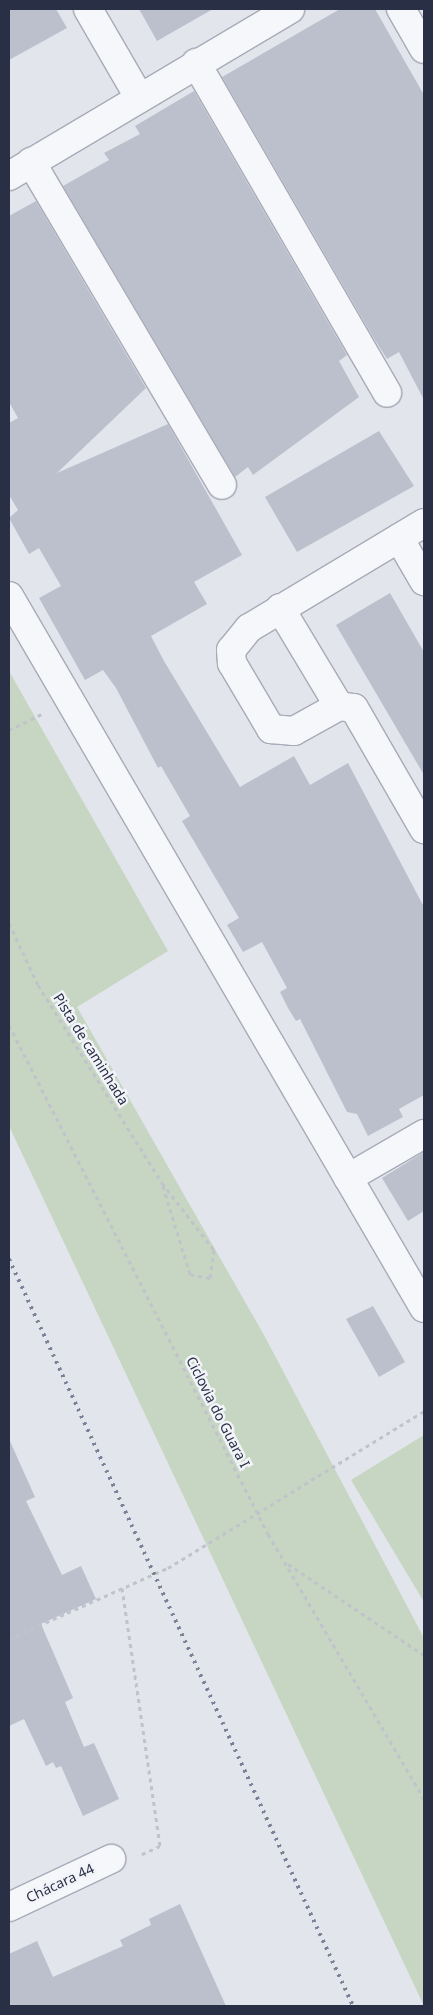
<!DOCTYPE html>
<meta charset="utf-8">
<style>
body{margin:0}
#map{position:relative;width:433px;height:2015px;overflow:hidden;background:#e3e5ec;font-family:"Noto Sans",sans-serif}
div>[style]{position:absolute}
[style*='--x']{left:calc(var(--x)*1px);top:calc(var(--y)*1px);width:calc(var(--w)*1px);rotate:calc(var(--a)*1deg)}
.green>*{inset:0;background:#c6d6c3}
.building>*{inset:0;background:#bcc0cc}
.path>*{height:3px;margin-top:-1.5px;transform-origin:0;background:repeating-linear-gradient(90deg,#c1c3cb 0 4px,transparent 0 8px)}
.roads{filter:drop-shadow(1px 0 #a7abb7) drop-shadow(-1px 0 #a7abb7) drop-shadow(0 1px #a7abb7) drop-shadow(0 -1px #a7abb7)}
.street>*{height:28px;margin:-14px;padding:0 14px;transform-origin:14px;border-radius:14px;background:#f6f7fa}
.rail>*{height:4px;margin-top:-2px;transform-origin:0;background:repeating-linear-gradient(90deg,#7b8297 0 2.5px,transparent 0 7.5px)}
span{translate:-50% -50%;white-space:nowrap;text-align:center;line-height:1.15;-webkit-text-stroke:5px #f3f4f9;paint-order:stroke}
.street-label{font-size:14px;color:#293045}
.frame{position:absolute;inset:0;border:10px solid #293045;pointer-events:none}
</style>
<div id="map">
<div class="green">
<i style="clip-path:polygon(9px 671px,168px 951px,77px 1007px,264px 1335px,424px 1638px,424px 2006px,9px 1126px)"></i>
<i style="clip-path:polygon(424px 1435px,424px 1602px,351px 1480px)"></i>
</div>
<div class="building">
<i style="clip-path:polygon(9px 9px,56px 9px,67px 28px,9px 60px)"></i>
<i style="clip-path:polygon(139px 9px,213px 9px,157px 41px)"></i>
<i style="clip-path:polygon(340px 9px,375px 9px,424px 95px,424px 400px,399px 352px,387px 359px,373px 337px,222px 77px)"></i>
<i style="clip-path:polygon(194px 91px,347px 355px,339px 361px,359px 397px,253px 475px,248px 467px,235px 477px,63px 186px,109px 160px,104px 153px,140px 134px,135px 126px)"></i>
<i style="clip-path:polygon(36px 201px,146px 388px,57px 473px,168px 424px,242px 555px,194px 582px,207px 604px,151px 636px,164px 661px,240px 787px,294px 756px,310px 785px,348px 763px,424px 907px,424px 1095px,399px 1109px,403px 1117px,368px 1136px,357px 1114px,347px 1112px,300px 1019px,296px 1021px,288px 1008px,280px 992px,287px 988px,262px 942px,243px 952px,227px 925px,239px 918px,182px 821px,190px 816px,161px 766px,158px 768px,116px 688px,103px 670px,85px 680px,39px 598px,61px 586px,39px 548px,29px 554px,9px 518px,18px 510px,9px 495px,9px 423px,18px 418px,9px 402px,9px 216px)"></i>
<i style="clip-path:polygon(379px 431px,414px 486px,297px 552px,265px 497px)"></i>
<i style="clip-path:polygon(390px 593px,424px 652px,424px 775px,336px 625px)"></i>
<i style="clip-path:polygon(424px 1152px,424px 1211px,408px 1221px,382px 1178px)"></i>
<i style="clip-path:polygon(373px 1306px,405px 1362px,379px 1377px,346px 1319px)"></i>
<i style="clip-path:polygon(9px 1439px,35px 1497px,26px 1501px,62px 1575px,81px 1566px,96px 1599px,41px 1624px,73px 1698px,65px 1702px,84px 1747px,94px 1743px,119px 1799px,83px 1816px,61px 1766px,56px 1768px,53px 1762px,46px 1766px,24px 1719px,9px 1726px)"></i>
<i style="clip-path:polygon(180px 1904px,226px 2006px,9px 2006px,9px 1954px,37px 1941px,53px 1977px,123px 1946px,120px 1940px,151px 1925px,149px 1919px)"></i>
</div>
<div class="path">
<i style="--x:9;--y:730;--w:39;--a:-26"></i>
<i style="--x:9;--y:923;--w:68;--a:64.9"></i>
<i style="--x:38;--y:985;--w:234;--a:57.9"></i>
<i style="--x:162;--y:1183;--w:85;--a:52.2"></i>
<i style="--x:214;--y:1250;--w:28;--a:98"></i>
<i style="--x:210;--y:1278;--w:20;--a:-169"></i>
<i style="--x:190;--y:1274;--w:95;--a:-107.1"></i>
<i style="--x:9;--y:1025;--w:571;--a:63.03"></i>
<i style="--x:268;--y:1534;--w:308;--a:59.5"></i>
<i style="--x:288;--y:1564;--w:164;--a:33.8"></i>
<i style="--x:122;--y:1588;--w:261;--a:81.6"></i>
<i style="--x:160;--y:1846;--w:24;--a:156"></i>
<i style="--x:9;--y:1639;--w:174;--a:-24.1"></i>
<i style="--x:168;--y:1568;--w:300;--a:-31.5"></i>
</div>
<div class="roads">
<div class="street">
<i style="--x:88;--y:9;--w:102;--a:59.9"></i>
<i style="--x:401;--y:9;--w:46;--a:60.1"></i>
<i style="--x:196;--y:63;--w:381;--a:59.9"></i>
<i style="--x:31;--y:162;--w:375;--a:59.4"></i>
<i style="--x:9;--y:176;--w:327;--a:-30.7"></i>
<i style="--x:424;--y:523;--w:204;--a:149"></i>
<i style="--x:249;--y:628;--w:28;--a:129"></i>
<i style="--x:231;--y:650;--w:13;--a:86"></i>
<i style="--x:232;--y:663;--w:77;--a:59.4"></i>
<i style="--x:271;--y:729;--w:23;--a:5"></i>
<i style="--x:294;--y:731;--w:51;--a:-29.1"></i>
<i style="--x:339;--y:706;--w:15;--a:8"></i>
<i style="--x:354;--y:708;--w:140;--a:60"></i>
<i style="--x:399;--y:538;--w:50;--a:59.8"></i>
<i style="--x:9;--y:596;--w:824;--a:59.76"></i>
<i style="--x:280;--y:608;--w:114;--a:59"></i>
<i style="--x:348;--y:1178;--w:88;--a:-30.1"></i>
<i style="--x:9;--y:1907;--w:113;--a:-25.2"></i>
</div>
</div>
<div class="rail">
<i style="--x:9;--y:1259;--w:822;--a:65.27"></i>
</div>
<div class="street-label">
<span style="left:91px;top:1049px;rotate:58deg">Pista de caminhada</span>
<span style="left:218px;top:1412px;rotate:63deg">Ciclovia do Guara I</span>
<span style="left:60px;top:1883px;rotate:-25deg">Chácara 44</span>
</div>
<div class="frame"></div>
</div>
